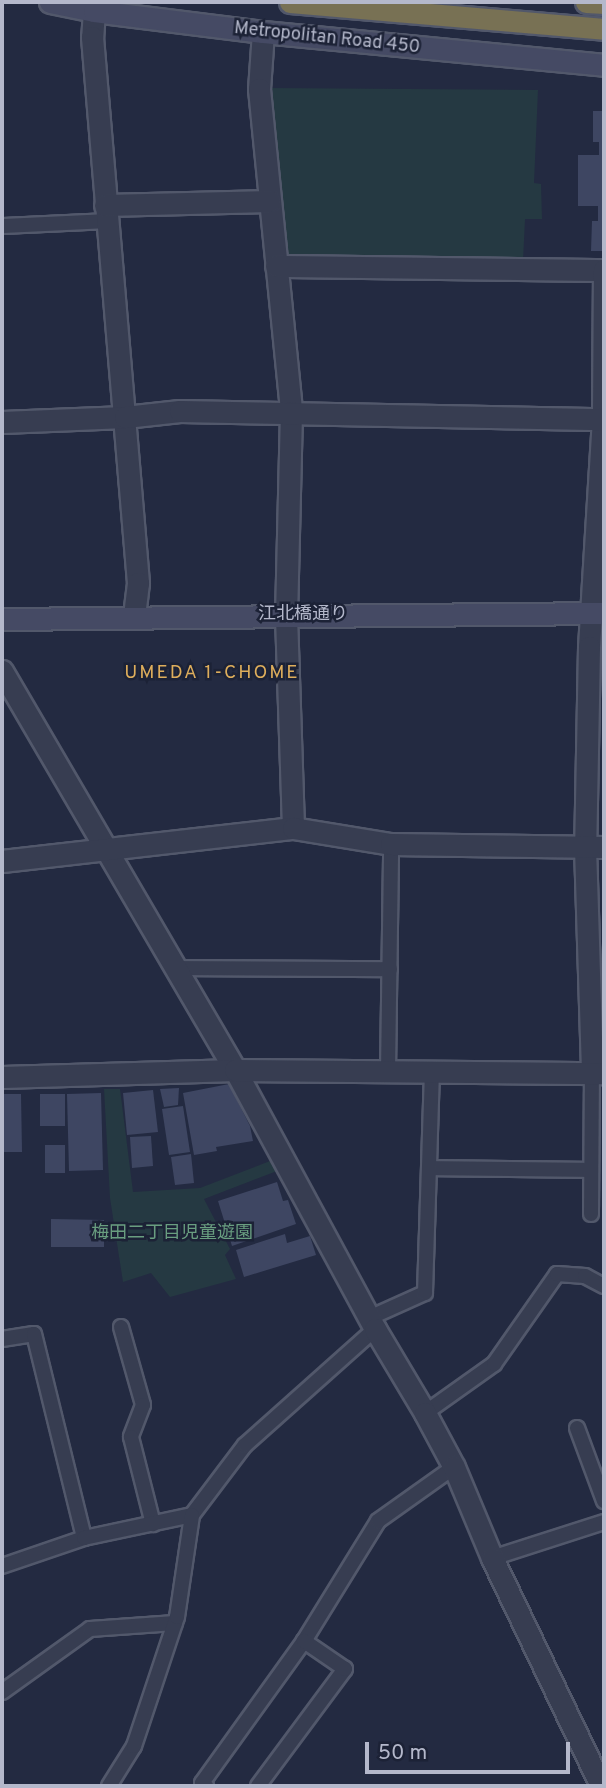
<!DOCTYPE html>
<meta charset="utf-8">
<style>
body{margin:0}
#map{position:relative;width:606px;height:1788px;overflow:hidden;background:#232a41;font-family:Overpass,"Noto Sans JP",sans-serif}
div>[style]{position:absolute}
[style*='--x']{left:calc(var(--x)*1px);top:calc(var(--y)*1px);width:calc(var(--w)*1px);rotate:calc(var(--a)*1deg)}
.green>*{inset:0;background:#253942}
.building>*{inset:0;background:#3e4662}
.roads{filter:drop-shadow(2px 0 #52586b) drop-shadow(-2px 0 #52586b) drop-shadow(0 2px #52586b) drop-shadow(0 -2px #52586b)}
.service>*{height:14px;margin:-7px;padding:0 7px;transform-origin:7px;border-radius:7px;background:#373d51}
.minor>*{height:21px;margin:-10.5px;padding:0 10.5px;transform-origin:10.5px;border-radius:10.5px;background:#373d51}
.secondary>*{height:21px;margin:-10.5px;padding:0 10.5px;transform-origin:10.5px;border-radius:10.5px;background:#454a64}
.motorway>*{height:21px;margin:-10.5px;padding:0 10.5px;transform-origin:10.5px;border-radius:10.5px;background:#787154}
span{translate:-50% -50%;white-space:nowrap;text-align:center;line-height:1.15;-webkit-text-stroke:5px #1c2236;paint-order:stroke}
.street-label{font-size:18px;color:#b4b8cb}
.park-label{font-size:18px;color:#699e80}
.neighbourhood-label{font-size:19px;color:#deae5c;letter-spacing:2px}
.frame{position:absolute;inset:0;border:4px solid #b4b8cb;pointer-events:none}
.scale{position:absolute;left:365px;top:1742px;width:205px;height:32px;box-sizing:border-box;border:4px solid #b4b8cb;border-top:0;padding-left:9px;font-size:21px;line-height:24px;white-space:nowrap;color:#b4b8cb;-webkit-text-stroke:5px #1c2236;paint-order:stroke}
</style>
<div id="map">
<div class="green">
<i style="clip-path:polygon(268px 88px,538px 90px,534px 183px,541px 184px,542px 219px,525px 219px,523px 261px,291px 257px,282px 249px)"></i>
<i style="clip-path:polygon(104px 1089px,120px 1089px,133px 1192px,200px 1188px,270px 1161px,277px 1171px,204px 1199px,230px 1249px,225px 1255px,236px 1279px,170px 1297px,151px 1273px,123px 1282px,110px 1198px)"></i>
</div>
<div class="building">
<i style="clip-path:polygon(593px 111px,604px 111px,604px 251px,591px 251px,592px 221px,598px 221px,598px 206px,578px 206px,578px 155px,599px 155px,599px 142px,593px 142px)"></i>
<i style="clip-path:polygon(229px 1084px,250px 1126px,253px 1141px,216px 1147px,217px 1151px,194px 1155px,183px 1093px)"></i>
<i style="clip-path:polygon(179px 1088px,178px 1105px,164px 1107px,160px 1089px)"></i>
<i style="clip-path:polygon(153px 1090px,158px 1132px,127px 1135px,123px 1093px)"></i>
<i style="clip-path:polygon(101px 1093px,103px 1170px,69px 1171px,67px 1094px)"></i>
<i style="clip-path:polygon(2px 1094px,21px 1094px,22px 1152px,2px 1152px)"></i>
<i style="clip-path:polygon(40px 1094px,65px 1094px,65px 1126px,40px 1126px)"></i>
<i style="clip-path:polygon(183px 1106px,190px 1152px,169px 1155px,162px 1109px)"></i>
<i style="clip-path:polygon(151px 1136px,153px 1166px,132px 1168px,130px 1137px)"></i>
<i style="clip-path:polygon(45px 1145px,65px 1145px,65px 1173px,45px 1173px)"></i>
<i style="clip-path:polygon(191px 1154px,194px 1183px,175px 1185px,171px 1157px)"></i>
<i style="clip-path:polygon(277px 1182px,283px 1201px,288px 1200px,296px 1224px,232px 1246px,218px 1201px)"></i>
<i style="clip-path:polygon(51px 1219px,104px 1220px,104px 1247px,51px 1247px)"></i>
<i style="clip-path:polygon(285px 1234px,287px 1243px,310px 1236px,316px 1255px,244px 1277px,236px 1250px)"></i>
</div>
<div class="roads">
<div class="service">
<i style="--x:2;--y:226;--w:105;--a:-2.7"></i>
<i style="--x:175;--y:968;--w:215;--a:0.3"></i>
<i style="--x:388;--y:1072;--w:228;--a:-89.2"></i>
<i style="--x:429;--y:1168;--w:162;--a:0.7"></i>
<i style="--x:591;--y:1214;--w:141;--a:-89.6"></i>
<i style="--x:369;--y:1318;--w:61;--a:-24.1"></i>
<i style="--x:425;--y:1293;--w:221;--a:-88.2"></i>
<i style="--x:121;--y:1327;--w:81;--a:74.2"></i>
<i style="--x:143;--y:1405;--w:34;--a:111"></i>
<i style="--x:131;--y:1437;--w:90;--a:75.8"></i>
<i style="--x:2;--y:1339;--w:32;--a:-9"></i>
<i style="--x:34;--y:1334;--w:210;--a:76.2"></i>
<i style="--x:425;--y:1413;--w:85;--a:-35.4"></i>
<i style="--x:494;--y:1364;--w:110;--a:-55"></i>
<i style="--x:557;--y:1274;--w:28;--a:4"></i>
<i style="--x:585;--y:1276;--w:21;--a:28"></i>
<i style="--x:577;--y:1428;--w:78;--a:69.7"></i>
<i style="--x:492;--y:1558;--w:118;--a:-17.8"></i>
<i style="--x:2;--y:1566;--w:87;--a:-18.9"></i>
<i style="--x:84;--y:1538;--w:110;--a:-12"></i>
<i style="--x:192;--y:1515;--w:88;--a:-52.9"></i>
<i style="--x:245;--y:1445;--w:174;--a:-41.7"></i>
<i style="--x:2;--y:1692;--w:108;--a:-35.6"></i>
<i style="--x:90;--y:1629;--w:85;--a:-4"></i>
<i style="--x:109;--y:1786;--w:47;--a:-58"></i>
<i style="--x:134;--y:1746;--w:136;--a:-71.6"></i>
<i style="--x:177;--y:1617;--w:103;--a:-81.6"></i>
<i style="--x:206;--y:1786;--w:5;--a:-143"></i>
<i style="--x:202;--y:1783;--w:175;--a:-54.3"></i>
<i style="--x:304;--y:1641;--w:141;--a:-58.3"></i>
<i style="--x:378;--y:1521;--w:93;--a:-35.4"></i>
<i style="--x:258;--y:1786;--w:146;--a:-53.4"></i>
<i style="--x:345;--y:1669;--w:50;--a:-145.7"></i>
</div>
<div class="minor">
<i style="--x:94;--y:11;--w:26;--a:94"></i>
<i style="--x:92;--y:37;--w:548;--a:85.18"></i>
<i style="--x:138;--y:583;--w:32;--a:97"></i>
<i style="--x:263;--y:32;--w:57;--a:94"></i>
<i style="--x:259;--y:89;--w:325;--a:84.3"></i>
<i style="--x:291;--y:412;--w:204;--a:91.4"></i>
<i style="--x:286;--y:616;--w:212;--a:88.1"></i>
<i style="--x:105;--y:205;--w:165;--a:-1.4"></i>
<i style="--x:276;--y:266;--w:328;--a:0.7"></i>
<i style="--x:604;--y:270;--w:148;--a:90.4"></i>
<i style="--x:603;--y:418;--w:229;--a:93.5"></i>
<i style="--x:589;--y:647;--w:200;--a:91.1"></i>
<i style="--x:585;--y:847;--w:226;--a:88.2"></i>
<i style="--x:2;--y:422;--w:123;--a:-2.3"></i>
<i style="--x:125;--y:417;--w:55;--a:-6.2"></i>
<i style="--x:180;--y:411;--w:424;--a:1.1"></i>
<i style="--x:2;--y:671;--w:462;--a:59.7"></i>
<i style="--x:235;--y:1070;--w:294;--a:61.6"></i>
<i style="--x:375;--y:1329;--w:98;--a:59.2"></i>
<i style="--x:425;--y:1413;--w:61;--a:61.8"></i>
<i style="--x:454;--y:1467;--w:99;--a:67.3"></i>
<i style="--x:492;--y:1558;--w:253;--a:64.4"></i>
<i style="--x:2;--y:861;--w:293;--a:-6.5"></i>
<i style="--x:293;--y:828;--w:99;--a:9.3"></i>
<i style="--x:391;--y:844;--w:213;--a:0.8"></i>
<i style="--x:2;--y:1077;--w:233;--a:-1.7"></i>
<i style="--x:235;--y:1070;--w:369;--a:0.5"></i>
</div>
<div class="secondary">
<i style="--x:50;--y:2;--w:45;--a:11.6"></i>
<i style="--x:94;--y:11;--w:170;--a:7.1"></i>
<i style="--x:263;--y:32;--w:343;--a:5.5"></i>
<i style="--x:2;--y:619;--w:602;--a:-0.57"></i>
</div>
<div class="motorway">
<i style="--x:290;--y:2;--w:315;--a:4.9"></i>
<i style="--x:586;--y:2;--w:18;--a:3"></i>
</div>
</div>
<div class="street-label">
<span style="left:327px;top:39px;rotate:6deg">Metropolitan Road 450</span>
<span style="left:303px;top:615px">江北橋通り</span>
</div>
<div class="park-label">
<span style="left:172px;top:1234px">梅田二丁目児童遊園</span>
</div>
<div class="neighbourhood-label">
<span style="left:212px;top:674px">UMEDA 1-CHOME</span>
</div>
<div class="frame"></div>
<div class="scale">50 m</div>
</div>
